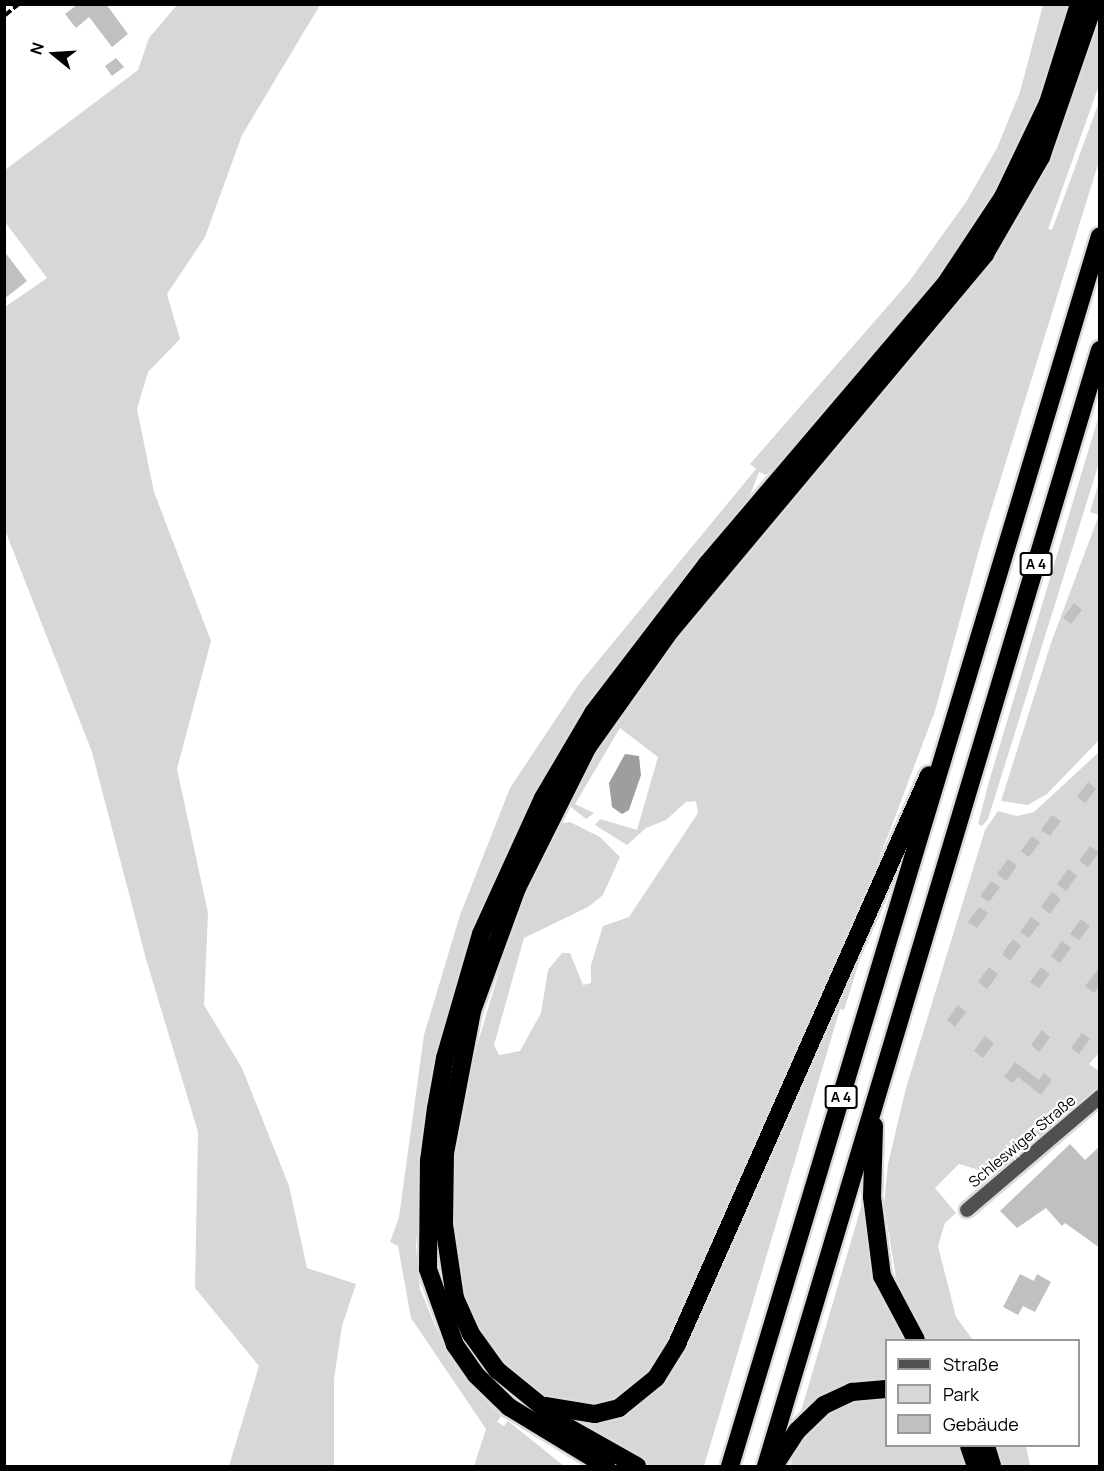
<!DOCTYPE html>
<meta charset="utf-8">
<style>
body{margin:0}
#map{position:relative;width:1104px;height:1471px;overflow:hidden;background:#fff;font-family:Manrope,sans-serif}
div>[style]{position:absolute}
[style*='--x']{left:calc(var(--x)*1px);top:calc(var(--y)*1px);width:calc(var(--w)*1px);rotate:calc(var(--a)*1deg)}
.green>*{inset:0;background:#d7d7d7}
.water>*{inset:0;background:#9e9e9e}
.building>*{inset:0;background:#c0c0c0}
.roads{filter:drop-shadow(2px 0 #dbdbdb) drop-shadow(-2px 0 #dbdbdb) drop-shadow(0 2px #dbdbdb) drop-shadow(0 -2px #dbdbdb)}
.minor>*{height:14px;margin:-7px;padding:0 7px;transform-origin:7px;border-radius:7px;background:#505050}
.highway>*{height:18px;margin:-9px;padding:0 9px;transform-origin:9px;border-radius:9px;background:#000}
.rail>*{height:4px;margin-top:-2px;transform-origin:0;background:repeating-linear-gradient(90deg,#000 0 9px,transparent 0 12px)}
span{translate:-50% -50%;white-space:nowrap;text-align:center;line-height:1.15;-webkit-text-stroke:4.5px #fff;paint-order:stroke}
.shield-label span{padding:2px 4px;background:#fff;border:2px solid;border-radius:4px;-webkit-text-stroke-width:0}
.shield-label{font-size:14px;color:#000;font-weight:700}
.street-label{font-size:15px;color:#000}
.frame{position:absolute;inset:0;border:6px solid #000;pointer-events:none}
.legend{position:absolute;left:885px;top:1339px;width:195px;height:108px;box-sizing:border-box;background:#fff;border:2px solid #999;margin:0;padding:8px 10px;list-style:none;font-size:18px;color:#000}
.legend li{display:flex;align-items:center;gap:12px;height:30px}
.legend b{width:30px;border:2px solid #999}
.north{position:absolute;left:24px;top:24px;width:60px;height:60px;-webkit-text-stroke:4px #fff;paint-order:stroke;rotate:288deg;font-size:16px;font-weight:700;line-height:24px;text-align:center;color:#000}
.north::after{content:'';display:block;margin:auto;width:21px;height:27px;background:#000;clip-path:polygon(50% 0,100% 100%,50% 72%,0 100%)}
</style>
<div id="map">
<div class="green">
<i style="clip-path:polygon(177px 5px,320px 5px,242px 135px,205px 237px,167px 294px,180px 339px,148px 372px,137px 409px,154px 492px,211px 641px,177px 769px,208px 913px,204px 1005px,242px 1068px,289px 1186px,307px 1268px,356px 1284px,342px 1326px,334px 1379px,334px 1466px,229px 1466px,259px 1366px,195px 1288px,198px 1132px,146px 959px,92px 752px,5px 530px,5px 307px,47px 278px,5px 222px,5px 170px,138px 70px,149px 38px)"></i>
<i style="clip-path:polygon(1043px 5px,1070px 5px,1040px 99px,1012px 163px,980px 219px,939px 280px,797px 449px,766px 475px,759px 472px,746px 506px,586px 707px,514px 833px,474px 929px,455px 986px,427px 1104px,416px 1247px,420px 1289px,446px 1352px,465px 1380px,501px 1416px,497px 1422px,504px 1426px,508px 1421px,564px 1466px,474px 1466px,486px 1429px,411px 1318px,398px 1246px,390px 1242px,399px 1217px,424px 1035px,460px 915px,510px 788px,579px 684px,756px 469px,750px 464px,908px 283px,966px 202px,997px 148px,1020px 92px)"></i>
<i style="clip-path:polygon(1099px 13px,1099px 85px,1048px 229px,1052px 230px,1099px 102px,1099px 161px,982px 539px,935px 711px,861px 907px,664px 1356px,637px 1391px,600px 1407px,553px 1402px,519px 1380px,479px 1331px,463px 1299px,453px 1240px,456px 1154px,471px 1066px,517px 911px,557px 824px,570px 822px,600px 837px,620px 857px,603px 895px,588px 907px,524px 938px,494px 1045px,499px 1055px,520px 1051px,541px 1013px,548px 970px,562px 953px,570px 953px,583px 985px,591px 983px,591px 965px,603px 926px,629px 917px,698px 813px,696px 801px,686px 802px,666px 820px,646px 828px,627px 845px,595px 825px,600px 819px,637px 830px,658px 757px,620px 728px,575px 804px,594px 813px,586px 819px,571px 807px,571px 799px,588px 765px,666px 652px,982px 272px,1011px 231px,1053px 148px)"></i>
<i style="clip-path:polygon(1099px 415px,1099px 463px,988px 819px,982px 826px,978px 824px,990px 778px)"></i>
<i style="clip-path:polygon(1099px 482px,1099px 740px,1047px 794px,1028px 805px,1001px 801px,1051px 643px,1099px 515px,1090px 512px)"></i>
<i style="clip-path:polygon(1099px 752px,1100px 1052px,1089px 1064px,1099px 1071px,1099px 1090px,999px 1176px,959px 1164px,935px 1188px,956px 1213px,945px 1223px,938px 1246px,956px 1317px,973px 1340px,927px 1340px,896px 1277px,884px 1205px,888px 1164px,906px 1088px,985px 830px,998px 811px,1017px 816px,1034px 812px)"></i>
<i style="clip-path:polygon(876px 908px,844px 1010px,840px 1009px,704px 1466px,650px 1466px,574px 1422px,575px 1419px,634px 1406px,654px 1390px)"></i>
<i style="clip-path:polygon(864px 1197px,882px 1295px,905px 1340px,886px 1340px,886px 1384px,799px 1418px)"></i>
<i style="clip-path:polygon(886px 1395px,886px 1446px,963px 1446px,971px 1466px,790px 1466px,801px 1436px,841px 1401px)"></i>
<i style="clip-path:polygon(998px 1446px,1026px 1446px,1030px 1466px,1003px 1466px)"></i>
</div>
<div class="water">
<i style="clip-path:polygon(625px 754px,639px 756px,641px 775px,629px 810px,622px 814px,612px 807px,609px 783px)"></i>
</div>
<div class="building">
<i style="clip-path:polygon(78px 4px,106px 4px,128px 34px,112px 47px,89px 17px,76px 28px,65px 14px)"></i>
<i style="clip-path:polygon(116px 58px,124px 67px,112px 76px,105px 66px)"></i>
<i style="clip-path:polygon(4px 251px,27px 281px,4px 299px)"></i>
<i style="clip-path:polygon(1074px 603px,1082px 610px,1071px 624px,1063px 618px)"></i>
<i style="clip-path:polygon(1088px 782px,1096px 789px,1085px 803px,1077px 797px)"></i>
<i style="clip-path:polygon(1052px 815px,1061px 821px,1050px 836px,1041px 830px)"></i>
<i style="clip-path:polygon(1032px 836px,1040px 842px,1029px 857px,1021px 851px)"></i>
<i style="clip-path:polygon(1090px 846px,1099px 852px,1088px 867px,1079px 861px)"></i>
<i style="clip-path:polygon(1008px 859px,1017px 866px,1006px 881px,997px 874px)"></i>
<i style="clip-path:polygon(1068px 869px,1077px 876px,1066px 891px,1057px 884px)"></i>
<i style="clip-path:polygon(991px 881px,1000px 887px,989px 902px,980px 896px)"></i>
<i style="clip-path:polygon(1052px 892px,1061px 899px,1050px 914px,1041px 907px)"></i>
<i style="clip-path:polygon(979px 907px,988px 913px,977px 928px,968px 922px)"></i>
<i style="clip-path:polygon(1031px 917px,1040px 923px,1029px 938px,1020px 932px)"></i>
<i style="clip-path:polygon(1081px 919px,1090px 926px,1079px 940px,1070px 934px)"></i>
<i style="clip-path:polygon(1013px 939px,1021px 946px,1010px 961px,1002px 954px)"></i>
<i style="clip-path:polygon(1062px 941px,1071px 948px,1060px 963px,1051px 956px)"></i>
<i style="clip-path:polygon(989px 967px,998px 974px,987px 989px,978px 982px)"></i>
<i style="clip-path:polygon(1041px 967px,1050px 974px,1039px 988px,1030px 982px)"></i>
<i style="clip-path:polygon(1100px 967px,1100px 985px,1094px 993px,1085px 986px)"></i>
<i style="clip-path:polygon(958px 1005px,966px 1012px,955px 1027px,947px 1020px)"></i>
<i style="clip-path:polygon(1042px 1030px,1050px 1037px,1039px 1052px,1031px 1045px)"></i>
<i style="clip-path:polygon(1082px 1033px,1090px 1039px,1079px 1054px,1071px 1048px)"></i>
<i style="clip-path:polygon(985px 1036px,994px 1043px,983px 1058px,974px 1051px)"></i>
<i style="clip-path:polygon(1015px 1062px,1039px 1080px,1044px 1073px,1052px 1080px,1041px 1095px,1018px 1077px,1013px 1083px,1004px 1077px)"></i>
<i style="clip-path:polygon(1070px 1144px,1085px 1160px,1100px 1146px,1100px 1248px,1065px 1223px,1062px 1226px,1046px 1208px,1017px 1228px,1000px 1211px)"></i>
<i style="clip-path:polygon(1020px 1274px,1034px 1281px,1037px 1274px,1051px 1282px,1035px 1312px,1023px 1306px,1018px 1315px,1003px 1307px)"></i>
</div>
<div class="roads">
<div class="minor">
<i style="--x:967;--y:1210;--w:175;--a:-40.4"></i>
</div>
<div class="highway">
<i style="--x:874;--y:1126;--w:71;--a:91.6"></i>
<i style="--x:872;--y:1197;--w:80;--a:82.8"></i>
<i style="--x:882;--y:1276;--w:72;--a:62"></i>
<i style="--x:545;--y:1406;--w:51;--a:9.1"></i>
<i style="--x:595;--y:1414;--w:25;--a:-14"></i>
<i style="--x:619;--y:1408;--w:48;--a:-39"></i>
<i style="--x:656;--y:1378;--w:40;--a:-58"></i>
<i style="--x:677;--y:1344;--w:622;--a:-66.11"></i>
<i style="--x:969;--y:1446;--w:21;--a:71"></i>
<i style="--x:986;--y:1446;--w:21;--a:73"></i>
<i style="--x:606;--y:1466;--w:114;--a:-148.7"></i>
<i style="--x:509;--y:1407;--w:46;--a:-135.9"></i>
<i style="--x:476;--y:1375;--w:37;--a:-125"></i>
<i style="--x:455;--y:1345;--w:81;--a:-109.6"></i>
<i style="--x:428;--y:1269;--w:108;--a:-89.5"></i>
<i style="--x:429;--y:1161;--w:53;--a:-82.5"></i>
<i style="--x:436;--y:1108;--w:51;--a:-79.8"></i>
<i style="--x:445;--y:1058;--w:129;--a:-73.8"></i>
<i style="--x:481;--y:934;--w:149;--a:-65.5"></i>
<i style="--x:543;--y:798;--w:99;--a:-59.5"></i>
<i style="--x:593;--y:713;--w:188;--a:-52.6"></i>
<i style="--x:707;--y:564;--w:369;--a:-49.6"></i>
<i style="--x:946;--y:283;--w:103;--a:-56.5"></i>
<i style="--x:1003;--y:197;--w:104;--a:-64.4"></i>
<i style="--x:1048;--y:103;--w:104;--a:-72.6"></i>
<i style="--x:637;--y:1466;--w:81;--a:-150.6"></i>
<i style="--x:566;--y:1426;--w:89;--a:-140.9"></i>
<i style="--x:497;--y:1370;--w:44;--a:-125.8"></i>
<i style="--x:471;--y:1334;--w:39;--a:-114"></i>
<i style="--x:455;--y:1298;--w:75;--a:-98.5"></i>
<i style="--x:444;--y:1224;--w:71;--a:-89.2"></i>
<i style="--x:445;--y:1153;--w:145;--a:-79.2"></i>
<i style="--x:472;--y:1011;--w:131;--a:-69.9"></i>
<i style="--x:517;--y:888;--w:157;--a:-63.4"></i>
<i style="--x:587;--y:748;--w:145;--a:-54.6"></i>
<i style="--x:671;--y:630;--w:490;--a:-50.1"></i>
<i style="--x:985;--y:254;--w:112;--a:-60"></i>
<i style="--x:1041;--y:157;--w:162;--a:-70.9"></i>
<i style="--x:730;--y:1466;--w:1284;--a:-73.26"></i>
<i style="--x:766;--y:1466;--w:1165;--a:-73.34"></i>
<i style="--x:774;--y:1466;--w:42;--a:-56.7"></i>
<i style="--x:797;--y:1431;--w:37;--a:-44"></i>
<i style="--x:824;--y:1405;--w:31;--a:-25"></i>
<i style="--x:852;--y:1392;--w:34;--a:-5"></i>
</div>
</div>
<div class="rail">
<i style="--x:4;--y:16;--w:19;--a:-39"></i>
</div>
<div class="shield-label">
<span style="left:1036px;top:564px">A 4</span>
<span style="left:841px;top:1097px">A 4</span>
</div>
<div class="street-label">
<span style="left:1022px;top:1141px;rotate:-40deg">Schleswiger Straße</span>
</div>
<div class="frame"></div>
<ul class="legend">
<li><b style="height:8px;background:#505050"></b>Straße</li>
<li><b style="height:16px;background:#d7d7d7"></b>Park</li>
<li><b style="height:16px;background:#c0c0c0"></b>Gebäude</li>
</ul>
<div class="north">N</div>
</div>
